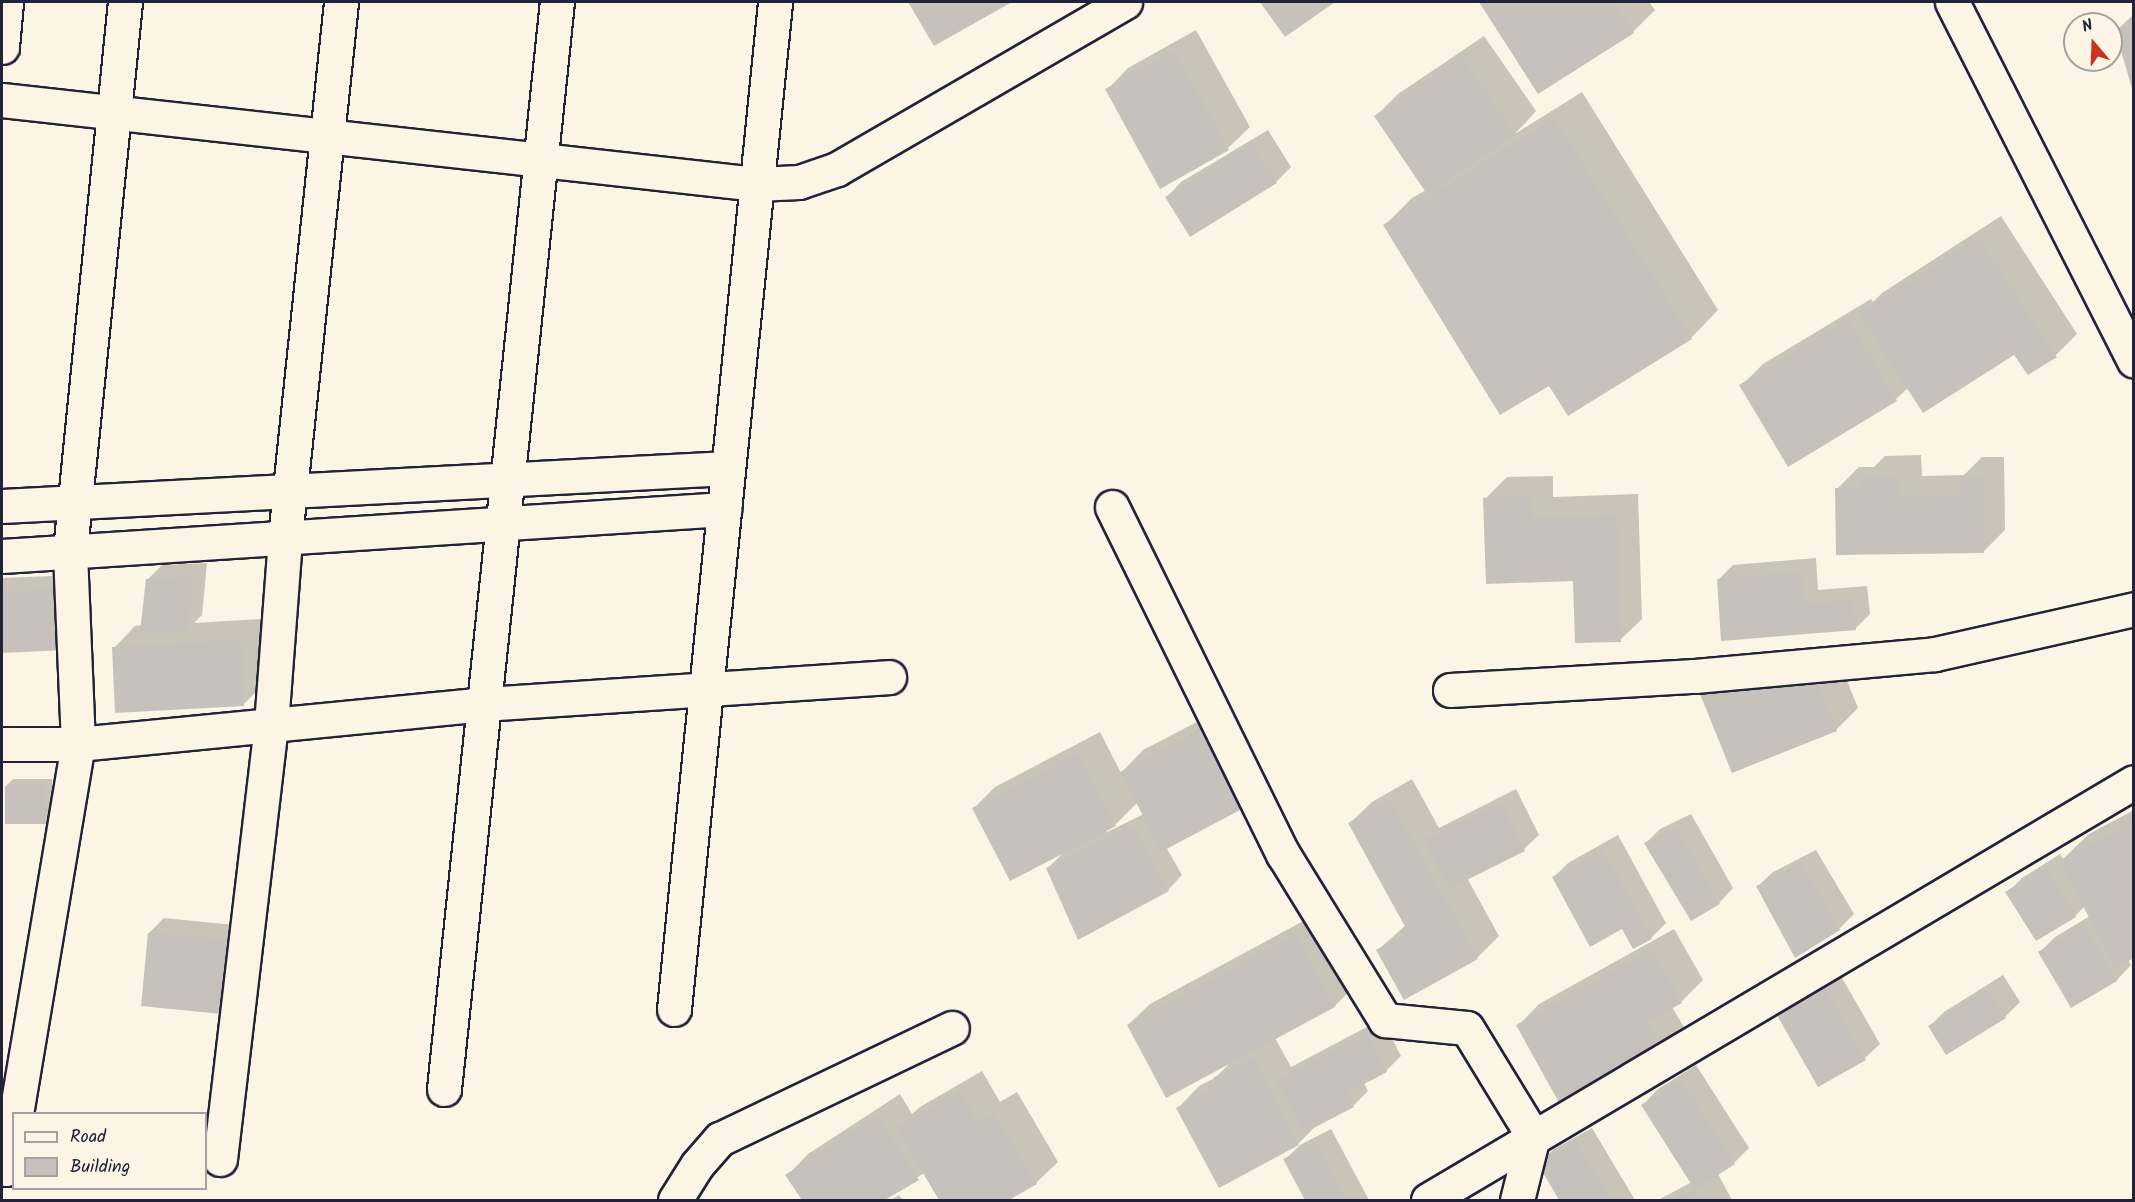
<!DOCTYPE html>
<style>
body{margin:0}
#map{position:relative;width:2135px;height:1202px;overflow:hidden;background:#fcf5e5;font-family:Kalam,sans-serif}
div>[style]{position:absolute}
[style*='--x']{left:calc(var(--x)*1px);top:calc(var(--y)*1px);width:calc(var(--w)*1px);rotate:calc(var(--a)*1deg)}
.shadow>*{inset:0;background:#0003}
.building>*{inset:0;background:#c6c1bb}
.roads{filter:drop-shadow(2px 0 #22223b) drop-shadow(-2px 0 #22223b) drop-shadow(0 2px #22223b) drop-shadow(0 -2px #22223b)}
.minor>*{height:33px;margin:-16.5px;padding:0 16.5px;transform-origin:16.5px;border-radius:16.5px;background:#fcf5e5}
span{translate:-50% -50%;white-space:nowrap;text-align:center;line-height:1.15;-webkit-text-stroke:4.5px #fcf5e5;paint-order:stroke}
.frame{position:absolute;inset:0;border:3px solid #22223b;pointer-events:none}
.legend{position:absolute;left:12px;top:1112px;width:195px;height:78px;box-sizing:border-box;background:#fcf5e5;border:2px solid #a5a1a1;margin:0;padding:8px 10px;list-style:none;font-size:18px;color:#22223b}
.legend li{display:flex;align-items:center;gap:12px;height:30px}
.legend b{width:30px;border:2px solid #a5a1a1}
.north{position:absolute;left:2063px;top:12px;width:60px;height:60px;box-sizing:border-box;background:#fcf5e5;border:2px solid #a5a1a1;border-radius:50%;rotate:341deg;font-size:16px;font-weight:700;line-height:24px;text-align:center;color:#22223b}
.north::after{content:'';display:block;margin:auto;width:21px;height:27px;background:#c8321e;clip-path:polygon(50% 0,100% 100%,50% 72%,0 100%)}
</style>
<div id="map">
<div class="shadow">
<i style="clip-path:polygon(910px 2px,1009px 2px,935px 44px)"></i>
<i style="clip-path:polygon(1262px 2px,1332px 2px,1286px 34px)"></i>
<i style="clip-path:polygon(1481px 2px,1649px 2px,1655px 10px,1633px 32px,1539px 92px)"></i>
<i style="clip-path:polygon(2134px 14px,2134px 88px,2117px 30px)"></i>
<i style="clip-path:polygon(1196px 30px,1250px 127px,1228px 148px,1161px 187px,1107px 90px,1128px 68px)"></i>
<i style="clip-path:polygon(1484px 36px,1536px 111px,1515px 134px,1582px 92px,1718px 310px,1691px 338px,1549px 383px,1384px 226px,1412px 198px,1426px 190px,1376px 116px,1398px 94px)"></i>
<i style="clip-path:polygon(1268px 130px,1291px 167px,1276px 182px,1167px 197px,1181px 182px)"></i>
<i style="clip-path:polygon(2001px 216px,2077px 334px,2056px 355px,2014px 353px,1908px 388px,1896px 399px,1789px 465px,1741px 386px,1763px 364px,1871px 299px,1873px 302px,1882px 293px)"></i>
<i style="clip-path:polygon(1921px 455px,1922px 476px,1964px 475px,1982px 457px,2004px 457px,2005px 530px,1983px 552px,1837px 489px,1859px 467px,1874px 467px,1885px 456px)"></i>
<i style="clip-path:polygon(1553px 476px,1553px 497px,1638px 494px,1642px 619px,1620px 640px,1574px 579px,1485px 499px,1507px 477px)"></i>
<i style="clip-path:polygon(1816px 558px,1818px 590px,1867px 586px,1870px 614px,1855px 629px,1718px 580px,1733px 565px)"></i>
<i style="clip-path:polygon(207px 563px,202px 615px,194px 623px,262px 619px,265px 683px,243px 705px,114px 648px,135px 626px,142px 625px,147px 580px,162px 565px)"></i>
<i style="clip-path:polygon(76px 575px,64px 649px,2px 652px,2px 578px)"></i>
<i style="clip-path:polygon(1839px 661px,1858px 708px,1836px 730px,1701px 694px,1723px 673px)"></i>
<i style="clip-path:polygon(evenodd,1220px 710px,1260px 787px,1239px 809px,1166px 847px,1182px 875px,1168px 890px,1048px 868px,1064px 852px,974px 808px,995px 787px,1100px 732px,1121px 773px,1143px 750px,1220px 710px,1138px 802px,1144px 814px,1107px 832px,1106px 830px,1115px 825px,1138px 802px)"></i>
<i style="clip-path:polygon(13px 779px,52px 779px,52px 815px,45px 822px,6px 786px)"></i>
<i style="clip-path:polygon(1412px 779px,1439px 828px,1516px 789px,1539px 835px,1524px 849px,1467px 878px,1499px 936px,1477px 958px,1378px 950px,1406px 925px,1350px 823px,1372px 802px)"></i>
<i style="clip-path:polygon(2134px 810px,2134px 957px,2128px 960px,2131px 965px,2117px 980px,2072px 1006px,2040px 952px,2055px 937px,2090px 916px,2085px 906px,2076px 915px,2037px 939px,2007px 893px,2022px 878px,2060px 854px,2063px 859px,2089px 834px)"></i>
<i style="clip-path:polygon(1691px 814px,1733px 888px,1719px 903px,1645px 844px,1660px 829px)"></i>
<i style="clip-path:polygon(1618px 835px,1666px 923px,1651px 938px,1623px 927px,1554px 877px,1568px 863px)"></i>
<i style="clip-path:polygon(1816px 850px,1854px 914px,1839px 929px,1758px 886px,1773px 872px)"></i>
<i style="clip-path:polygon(1318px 913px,1356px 984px,1335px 1006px,1275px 1038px,1291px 1067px,1382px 1019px,1401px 1056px,1386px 1071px,1364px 1083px,1368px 1091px,1353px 1106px,1318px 1124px,1298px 1144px,1178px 1108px,1199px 1086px,1215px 1078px,1230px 1063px,1128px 1025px,1150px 1004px)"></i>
<i style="clip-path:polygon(164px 918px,244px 926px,236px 997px,149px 933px)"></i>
<i style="clip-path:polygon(1674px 929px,1703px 980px,1681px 1002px,1672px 1007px,1685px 1029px,1663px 1050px,1518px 1026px,1539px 1004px)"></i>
<i style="clip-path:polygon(1837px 969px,1880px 1044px,1865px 1058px,1790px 996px)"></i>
<i style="clip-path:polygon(2003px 975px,2020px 1002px,2005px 1017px,1930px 1026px,1944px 1012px)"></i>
<i style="clip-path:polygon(1696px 1065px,1749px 1148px,1734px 1163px,1718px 1174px,1732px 1200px,1658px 1200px,1692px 1182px,1643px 1105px,1657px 1090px)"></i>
<i style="clip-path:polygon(982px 1071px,1000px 1102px,1017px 1092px,1058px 1162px,1036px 1183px,1006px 1200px,941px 1200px,924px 1173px,882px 1200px,804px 1200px,787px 1176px,808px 1154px,900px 1094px,912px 1114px,920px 1107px)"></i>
<i style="clip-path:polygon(1592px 1128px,1635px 1200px,1561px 1200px,1539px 1164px,1554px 1149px)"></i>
<i style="clip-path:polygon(1331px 1129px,1369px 1200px,1306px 1200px,1285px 1160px,1300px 1145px)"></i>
<i style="clip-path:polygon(899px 1195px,903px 1200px,891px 1200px)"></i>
</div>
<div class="building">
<i style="clip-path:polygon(908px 2px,1012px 2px,934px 46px)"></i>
<i style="clip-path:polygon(1260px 2px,1335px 2px,1285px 37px)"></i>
<i style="clip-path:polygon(1479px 2px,1614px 2px,1634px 33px,1538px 94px)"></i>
<i style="clip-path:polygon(2134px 26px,2134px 91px,2133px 92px,2115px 30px)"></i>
<i style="clip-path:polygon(1174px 50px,1229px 150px,1160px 189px,1105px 89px)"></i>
<i style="clip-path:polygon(1462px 56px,1515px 134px,1427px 194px,1374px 116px)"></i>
<i style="clip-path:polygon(1554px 118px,1692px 339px,1568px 416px,1549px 386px,1500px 415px,1383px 225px)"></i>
<i style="clip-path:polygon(1252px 143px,1277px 183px,1190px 237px,1165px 197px)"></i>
<i style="clip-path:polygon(1978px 237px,2057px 357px,2028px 375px,2014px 355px,1923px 413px,1859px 314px)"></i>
<i style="clip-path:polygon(1848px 319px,1897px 401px,1788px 467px,1739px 385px)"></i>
<i style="clip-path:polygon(1900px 476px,1900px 497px,1960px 496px,1959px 478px,1983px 478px,1984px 553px,1836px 555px,1835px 488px,1862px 488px,1861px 477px)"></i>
<i style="clip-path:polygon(1532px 497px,1532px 518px,1617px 515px,1621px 642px,1575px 643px,1573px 581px,1486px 584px,1483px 498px)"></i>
<i style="clip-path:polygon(1802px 572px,1804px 604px,1853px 600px,1856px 630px,1721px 641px,1717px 579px)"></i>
<i style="clip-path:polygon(193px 577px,188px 631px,140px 632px,146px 579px)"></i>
<i style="clip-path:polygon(62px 589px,65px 650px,2px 653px,2px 592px)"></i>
<i style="clip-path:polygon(241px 640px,244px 706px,115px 713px,112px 647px)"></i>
<i style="clip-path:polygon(1817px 682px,1837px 731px,1732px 773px,1700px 694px)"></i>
<i style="clip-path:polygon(1198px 731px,1240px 810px,1159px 853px,1150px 829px,1120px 772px)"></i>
<i style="clip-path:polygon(1078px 753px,1116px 826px,1010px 881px,972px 808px)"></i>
<i style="clip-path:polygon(46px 785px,46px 824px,5px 824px,5px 786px)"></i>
<i style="clip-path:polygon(1390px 800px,1478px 959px,1404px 1000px,1376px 950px,1408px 932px,1348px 823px)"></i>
<i style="clip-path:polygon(1501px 802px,1525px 851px,1449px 889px,1424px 840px)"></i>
<i style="clip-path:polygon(2134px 821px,2134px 958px,2116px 968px,2059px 861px)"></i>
<i style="clip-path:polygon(1132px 826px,1169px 891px,1078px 940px,1046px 868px)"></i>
<i style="clip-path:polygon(1676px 827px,1720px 904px,1691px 921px,1644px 843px)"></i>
<i style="clip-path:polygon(1603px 849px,1652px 939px,1633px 949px,1622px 929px,1590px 947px,1552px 877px)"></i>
<i style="clip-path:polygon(1801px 863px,1840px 930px,1795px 958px,1756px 886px)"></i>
<i style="clip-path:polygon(2045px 867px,2076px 917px,2036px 941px,2005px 892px)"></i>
<i style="clip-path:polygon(2084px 924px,2117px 981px,2071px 1008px,2038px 952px)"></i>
<i style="clip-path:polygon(148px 933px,230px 940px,222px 1014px,141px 1006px)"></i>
<i style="clip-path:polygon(1296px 934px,1335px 1007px,1166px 1098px,1127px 1025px)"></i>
<i style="clip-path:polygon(1652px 949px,1682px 1003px,1647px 1022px,1664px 1051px,1562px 1108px,1516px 1025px)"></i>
<i style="clip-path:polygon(1822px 982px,1866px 1060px,1818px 1087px,1774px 1010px)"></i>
<i style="clip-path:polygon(1987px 989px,2006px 1018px,1946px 1055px,1928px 1026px)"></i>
<i style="clip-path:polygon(1367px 1032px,1387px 1072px,1347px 1093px,1354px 1107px,1304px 1133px,1276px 1080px)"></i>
<i style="clip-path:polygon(1252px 1057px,1299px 1145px,1219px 1188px,1176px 1108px,1217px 1086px,1213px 1078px)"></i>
<i style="clip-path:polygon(1681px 1079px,1735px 1164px,1695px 1190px,1641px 1105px)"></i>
<i style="clip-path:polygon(960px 1091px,978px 1123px,995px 1113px,1037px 1184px,1009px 1200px,939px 1200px,896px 1128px)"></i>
<i style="clip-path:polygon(877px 1114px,919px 1180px,885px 1200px,802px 1200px,785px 1175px)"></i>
<i style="clip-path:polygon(1576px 1141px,1612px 1200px,1559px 1200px,1538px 1164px)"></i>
<i style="clip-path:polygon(1316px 1142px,1346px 1200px,1305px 1200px,1283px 1159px)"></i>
<i style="clip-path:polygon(1693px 1190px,1699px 1200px,1673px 1200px)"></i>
</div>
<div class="roads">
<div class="minor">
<i style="--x:1952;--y:2;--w:402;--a:63.1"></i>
<i style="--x:2;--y:47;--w:45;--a:-84.9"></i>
<i style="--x:2;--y:100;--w:760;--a:6.35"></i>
<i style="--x:757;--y:184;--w:42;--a:-2.7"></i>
<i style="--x:799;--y:182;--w:40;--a:-18.9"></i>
<i style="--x:837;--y:169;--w:333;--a:-30.1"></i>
<i style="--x:2;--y:506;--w:727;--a:-3"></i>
<i style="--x:1112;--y:507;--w:387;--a:63.8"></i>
<i style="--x:1283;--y:854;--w:195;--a:58.4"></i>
<i style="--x:1385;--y:1020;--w:82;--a:5.6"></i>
<i style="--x:1467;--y:1028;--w:127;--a:58.6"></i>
<i style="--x:1533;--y:1136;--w:66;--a:104"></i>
<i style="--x:2;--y:556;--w:724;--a:-3.72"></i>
<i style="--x:1450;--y:690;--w:245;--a:-3.3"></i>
<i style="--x:1695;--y:676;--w:241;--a:-5.2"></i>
<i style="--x:1935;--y:654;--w:204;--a:-12.7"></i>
<i style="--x:2;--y:744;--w:76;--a:0"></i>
<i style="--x:78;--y:744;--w:408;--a:-5.6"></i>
<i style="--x:484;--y:704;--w:406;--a:-3.8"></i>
<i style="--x:674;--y:1009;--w:1012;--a:-84.27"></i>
<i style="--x:444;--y:1089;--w:1093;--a:-84.07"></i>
<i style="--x:16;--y:1114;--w:375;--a:-80.5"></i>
<i style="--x:78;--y:744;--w:194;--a:-92.4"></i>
<i style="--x:70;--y:550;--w:551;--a:-84.27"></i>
<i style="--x:220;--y:1159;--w:437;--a:-83.3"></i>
<i style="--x:271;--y:725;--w:189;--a:-85.7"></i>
<i style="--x:285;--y:537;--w:538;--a:-84.02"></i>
<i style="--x:6;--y:1169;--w:44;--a:-79.5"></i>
<i style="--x:675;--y:1200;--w:41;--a:-57.8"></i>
<i style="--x:697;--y:1165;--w:35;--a:-49"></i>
<i style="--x:720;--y:1139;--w:257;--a:-25.6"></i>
<i style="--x:1428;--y:1200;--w:820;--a:-30.63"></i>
</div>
</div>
<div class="frame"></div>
<ul class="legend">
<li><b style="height:8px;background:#fcf5e5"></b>Road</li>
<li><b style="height:16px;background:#c6c1bb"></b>Building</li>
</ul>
<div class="north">N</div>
</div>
